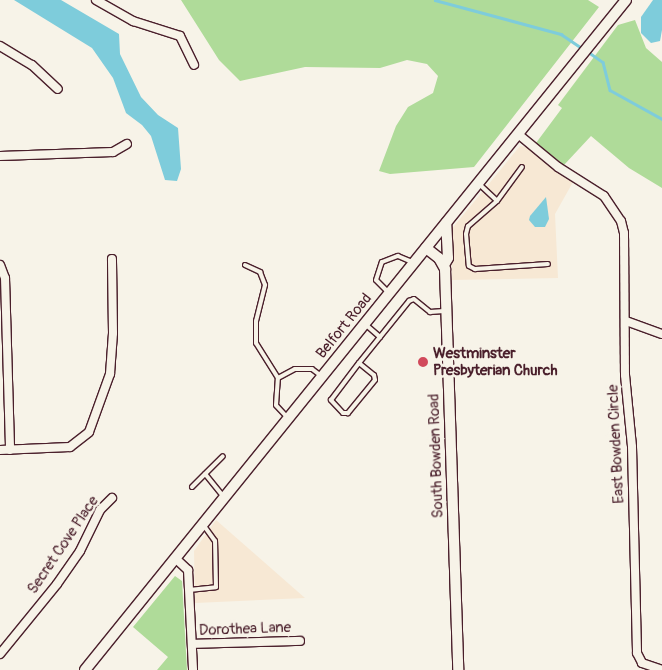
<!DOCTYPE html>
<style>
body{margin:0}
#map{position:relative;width:662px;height:670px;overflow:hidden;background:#f7f3e8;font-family:Pangolin,sans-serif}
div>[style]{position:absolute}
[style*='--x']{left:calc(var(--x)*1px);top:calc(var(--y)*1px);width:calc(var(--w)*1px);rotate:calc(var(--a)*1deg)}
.built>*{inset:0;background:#f7e8d4}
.green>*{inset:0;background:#afdb99}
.water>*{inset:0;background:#7eccdb}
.stream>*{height:2.5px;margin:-1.25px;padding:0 1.25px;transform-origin:1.25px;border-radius:1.25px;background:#7eccdb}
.roads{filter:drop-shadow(1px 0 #4a1f2b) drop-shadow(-1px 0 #4a1f2b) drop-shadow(0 1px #4a1f2b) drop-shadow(0 -1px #4a1f2b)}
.lane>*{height:4px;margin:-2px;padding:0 2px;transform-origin:2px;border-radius:2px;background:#f7f3e8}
.street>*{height:8px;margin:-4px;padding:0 4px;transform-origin:4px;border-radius:4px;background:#f7f3e8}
.secondary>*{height:10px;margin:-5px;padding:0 5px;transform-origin:5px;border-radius:5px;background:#f7f3e8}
.dots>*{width:14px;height:14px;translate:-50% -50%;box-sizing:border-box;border:2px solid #f7f3e8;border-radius:50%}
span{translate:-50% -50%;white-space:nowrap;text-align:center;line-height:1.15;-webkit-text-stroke:5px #f7f3e8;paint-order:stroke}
.street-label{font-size:15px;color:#4a1f2b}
.poi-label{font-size:15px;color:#4a1f2b;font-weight:700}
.left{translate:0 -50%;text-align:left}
</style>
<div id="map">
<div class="built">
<i style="clip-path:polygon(520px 146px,527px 147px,573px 182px,555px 214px,558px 278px,452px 280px,450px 231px)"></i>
<i style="clip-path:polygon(216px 520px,305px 598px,195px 603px,194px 551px)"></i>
</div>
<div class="green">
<i style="clip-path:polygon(181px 0,588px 0,599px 7px,474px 167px,390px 174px,379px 171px,396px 126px,408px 107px,433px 93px,438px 76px,427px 64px,407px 60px,380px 68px,305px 67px,240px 81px,219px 60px)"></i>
<i style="clip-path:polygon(635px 20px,646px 48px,662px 62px,662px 188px,629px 168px,591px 136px,564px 165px,536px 143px,562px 108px,558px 105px,618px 25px)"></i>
<i style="clip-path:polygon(175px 576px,182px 581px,187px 670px,157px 670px,168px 657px,133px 627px)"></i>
</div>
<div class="water">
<i style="clip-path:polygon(14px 0,61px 0,119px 34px,120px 54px,141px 97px,158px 115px,178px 128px,181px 169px,177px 181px,165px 180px,151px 136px,142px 125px,126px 113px,113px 78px,92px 48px)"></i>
<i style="clip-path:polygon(653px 0,662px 0,662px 30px,660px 41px,651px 43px,641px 33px,641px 17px)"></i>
<i style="clip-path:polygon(546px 197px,549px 219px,545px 227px,535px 227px,529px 220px,530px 216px)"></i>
</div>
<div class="stream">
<i style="--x:435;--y:0;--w:131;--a:15.1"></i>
<i style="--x:561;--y:34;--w:25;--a:34"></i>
<i style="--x:587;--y:51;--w:19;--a:35"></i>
<i style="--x:603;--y:62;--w:29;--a:76"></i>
<i style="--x:610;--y:90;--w:60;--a:29.1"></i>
</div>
<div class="roads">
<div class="lane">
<i style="--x:478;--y:183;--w:26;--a:43"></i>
<i style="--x:497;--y:201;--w:38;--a:139"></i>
<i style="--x:468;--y:226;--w:8;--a:104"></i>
<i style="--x:466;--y:234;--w:32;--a:85"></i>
<i style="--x:469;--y:266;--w:7;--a:27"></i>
<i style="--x:475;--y:269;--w:73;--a:-3.9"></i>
<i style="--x:497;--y:201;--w:42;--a:-53.7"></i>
<i style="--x:245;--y:265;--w:17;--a:25"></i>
<i style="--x:260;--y:272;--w:14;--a:69"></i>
<i style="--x:265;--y:285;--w:37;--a:104"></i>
<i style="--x:256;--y:321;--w:22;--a:90"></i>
<i style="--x:256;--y:343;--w:41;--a:57.8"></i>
<i style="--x:389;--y:293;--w:18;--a:-135"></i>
<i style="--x:376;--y:280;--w:19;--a:-72"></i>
<i style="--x:382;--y:262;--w:17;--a:-21"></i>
<i style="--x:398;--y:256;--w:15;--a:23"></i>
<i style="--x:365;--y:324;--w:20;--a:41"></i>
<i style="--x:359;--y:363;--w:19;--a:39"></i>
<i style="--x:374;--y:375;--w:5;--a:79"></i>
<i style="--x:375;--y:380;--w:43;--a:129.3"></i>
<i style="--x:348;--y:413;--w:5;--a:180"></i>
<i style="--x:343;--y:413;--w:18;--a:-133"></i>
<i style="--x:331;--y:400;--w:46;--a:-52.9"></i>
<i style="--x:359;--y:363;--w:80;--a:-51.1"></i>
<i style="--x:409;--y:301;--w:5;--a:-22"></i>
<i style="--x:414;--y:299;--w:21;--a:39"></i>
<i style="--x:430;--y:312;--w:14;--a:-4"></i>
<i style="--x:287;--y:417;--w:16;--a:-133"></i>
<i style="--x:276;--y:405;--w:27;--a:-86"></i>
<i style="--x:278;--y:378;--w:19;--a:-28"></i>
<i style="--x:295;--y:369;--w:17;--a:0"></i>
<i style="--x:312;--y:369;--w:10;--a:37"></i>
<i style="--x:192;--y:487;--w:18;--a:-45"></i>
<i style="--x:223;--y:496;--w:28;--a:-129"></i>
<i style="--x:205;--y:474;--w:25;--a:-45"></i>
<i style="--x:189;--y:590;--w:27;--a:-6"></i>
<i style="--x:216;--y:587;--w:46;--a:-91.2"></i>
<i style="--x:215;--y:541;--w:19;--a:-126"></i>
</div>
<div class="street">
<i style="--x:96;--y:0;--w:43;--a:29.6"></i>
<i style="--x:133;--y:21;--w:49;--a:17.7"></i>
<i style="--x:180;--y:36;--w:32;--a:64"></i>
<i style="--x:0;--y:46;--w:37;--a:31"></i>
<i style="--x:32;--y:65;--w:35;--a:43"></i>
<i style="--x:518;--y:134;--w:52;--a:39.5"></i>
<i style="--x:558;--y:167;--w:54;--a:32.2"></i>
<i style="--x:604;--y:196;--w:30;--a:56"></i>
<i style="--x:621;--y:221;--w:12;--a:76"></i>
<i style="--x:624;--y:233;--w:142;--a:89.6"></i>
<i style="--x:625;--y:375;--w:72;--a:84.4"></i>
<i style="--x:632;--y:447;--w:206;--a:88.6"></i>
<i style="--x:637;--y:653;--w:11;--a:63"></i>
<i style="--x:642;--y:663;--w:21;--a:19"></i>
<i style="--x:0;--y:156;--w:113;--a:-2"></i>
<i style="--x:113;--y:152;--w:16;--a:-30"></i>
<i style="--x:0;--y:265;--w:14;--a:69"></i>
<i style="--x:5;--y:278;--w:172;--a:88.3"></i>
<i style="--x:626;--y:321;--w:38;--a:20"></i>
<i style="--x:0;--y:450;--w:70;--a:-2.5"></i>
<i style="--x:70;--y:447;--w:24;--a:-38"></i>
<i style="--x:89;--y:432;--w:62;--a:-70.1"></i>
<i style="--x:110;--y:374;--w:41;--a:-85.8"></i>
<i style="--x:113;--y:333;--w:74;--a:-90.8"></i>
<i style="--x:175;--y:558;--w:18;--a:43"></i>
<i style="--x:188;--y:570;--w:100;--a:87.1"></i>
<i style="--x:192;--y:644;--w:108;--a:-1.6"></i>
<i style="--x:0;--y:654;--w:90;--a:-50.8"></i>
<i style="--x:57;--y:584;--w:40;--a:-55.1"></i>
<i style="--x:80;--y:551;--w:46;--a:-64"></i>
<i style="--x:100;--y:510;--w:17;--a:-45"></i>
</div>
<div class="secondary">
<i style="--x:426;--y:248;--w:16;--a:38"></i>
<i style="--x:439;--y:258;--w:13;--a:61"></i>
<i style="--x:445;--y:269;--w:401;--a:88.1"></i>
<i style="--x:444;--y:265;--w:8;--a:-60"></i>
<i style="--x:448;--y:258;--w:35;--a:-93"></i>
<i style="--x:85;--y:670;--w:861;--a:-51.08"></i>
</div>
</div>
<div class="dots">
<i style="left:423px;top:362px;background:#d1495b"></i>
</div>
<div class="street-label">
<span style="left:344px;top:326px;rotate:-51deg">Belfort Road</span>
<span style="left:616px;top:444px;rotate:-93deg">East Bowden Circle</span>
<span style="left:436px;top:456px;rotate:-92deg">South Bowden Road</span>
<span style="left:63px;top:545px;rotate:-56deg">Secret Cove Place</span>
<span style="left:245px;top:629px;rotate:-2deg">Dorothea Lane</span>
</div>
<div class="poi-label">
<span class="left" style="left:433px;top:362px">Westminster<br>Presbyterian Church</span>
</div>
</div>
